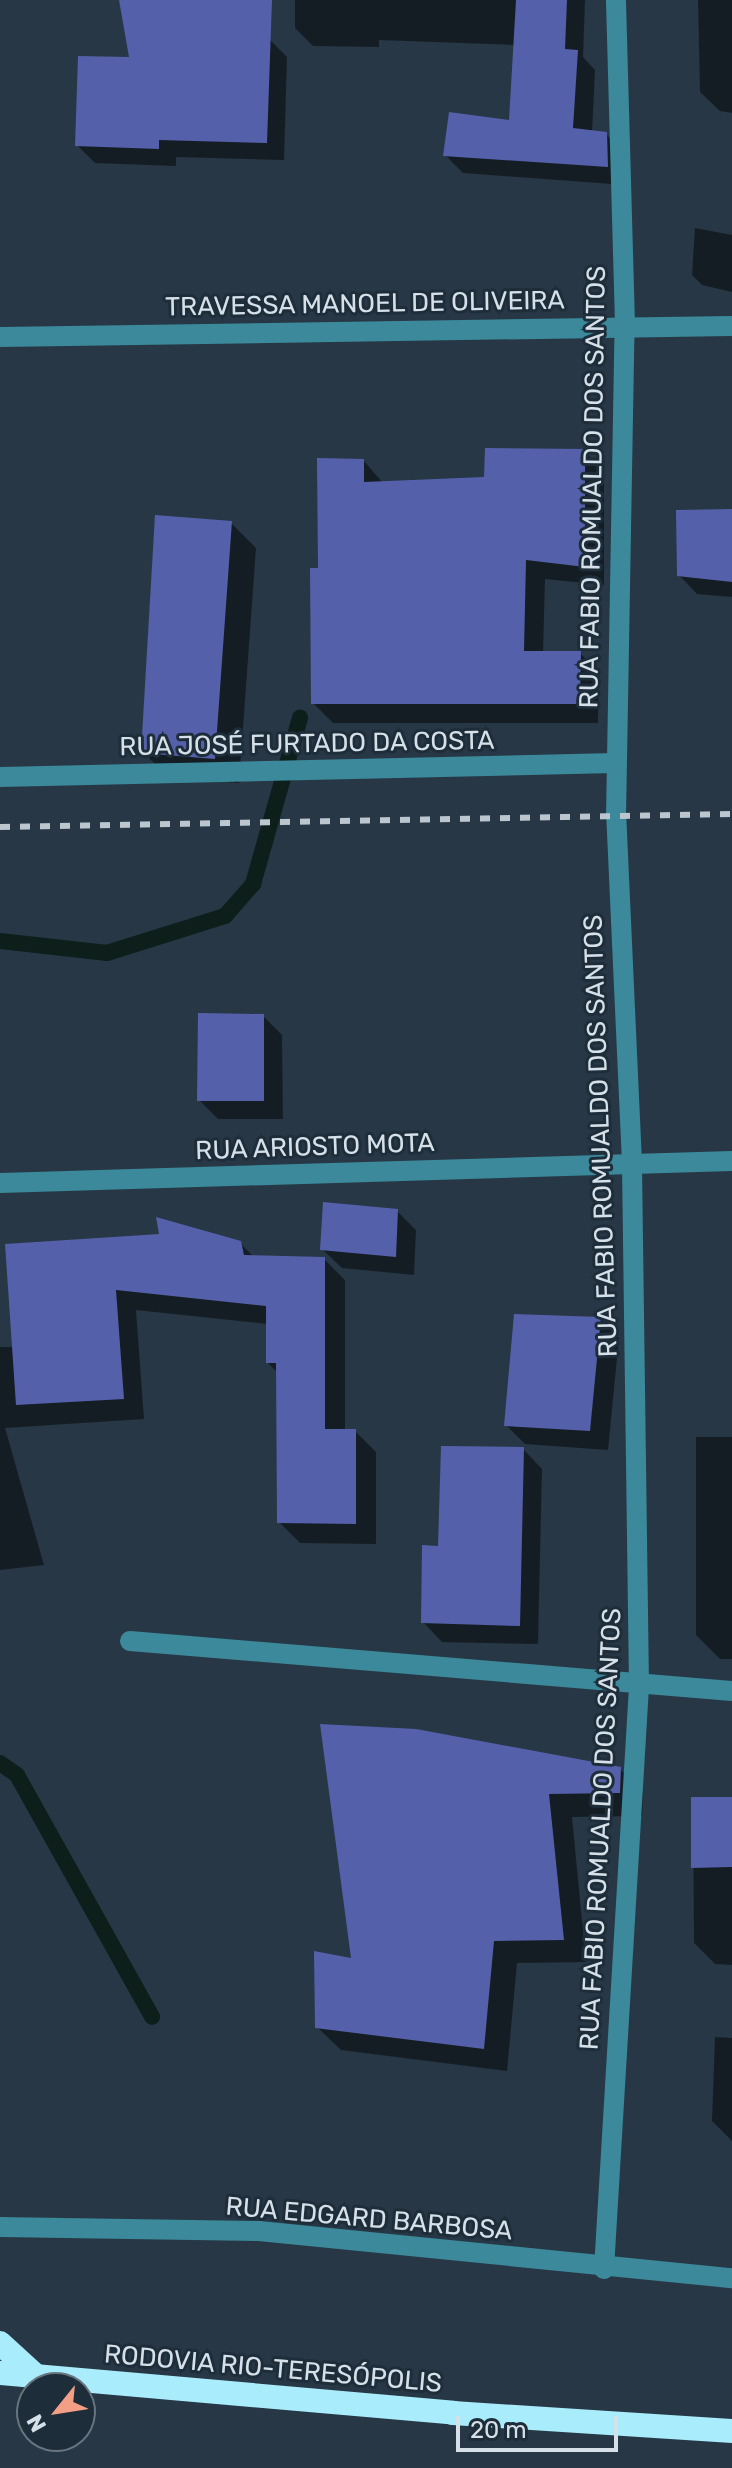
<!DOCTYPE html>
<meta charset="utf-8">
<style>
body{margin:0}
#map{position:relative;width:732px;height:2468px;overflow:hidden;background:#273745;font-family:Rubik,sans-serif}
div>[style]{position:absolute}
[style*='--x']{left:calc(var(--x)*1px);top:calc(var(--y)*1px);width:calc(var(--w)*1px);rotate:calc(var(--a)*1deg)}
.shadow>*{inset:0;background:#0007}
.stream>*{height:16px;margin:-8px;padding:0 8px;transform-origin:8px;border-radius:8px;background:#0d1e1b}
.building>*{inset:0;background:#5560aa}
.minor>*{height:20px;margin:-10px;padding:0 10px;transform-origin:10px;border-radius:10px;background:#3b899a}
.highway>*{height:24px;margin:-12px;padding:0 12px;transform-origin:12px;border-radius:12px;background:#a9edfd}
.rail>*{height:6px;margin-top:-3px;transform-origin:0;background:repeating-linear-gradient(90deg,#bbc6cf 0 10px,transparent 0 20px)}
span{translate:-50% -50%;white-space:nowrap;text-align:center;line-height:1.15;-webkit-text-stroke:6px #1e2d3a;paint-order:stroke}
.street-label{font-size:26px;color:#d6e0e9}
.north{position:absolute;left:16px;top:2372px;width:80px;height:80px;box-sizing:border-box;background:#1e2d3a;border:2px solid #687580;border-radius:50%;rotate:240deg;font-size:22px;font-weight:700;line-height:32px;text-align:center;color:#d6e0e9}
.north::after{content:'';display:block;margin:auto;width:28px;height:36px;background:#f39f85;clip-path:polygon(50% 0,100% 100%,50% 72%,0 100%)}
.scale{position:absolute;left:456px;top:2416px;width:162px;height:36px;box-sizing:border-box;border:4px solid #d6e0e9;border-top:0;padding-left:10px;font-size:24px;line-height:28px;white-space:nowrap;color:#d6e0e9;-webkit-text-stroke:6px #1e2d3a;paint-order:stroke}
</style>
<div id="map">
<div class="shadow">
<i style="clip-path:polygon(121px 0,180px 0,270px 40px,287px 57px,284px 160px,176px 157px,176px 166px,95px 163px,77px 145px,132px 59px)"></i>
<i style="clip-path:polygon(295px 0,585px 0,583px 57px,595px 70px,592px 133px,606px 134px,624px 153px,625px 185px,463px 173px,445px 155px,511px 122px,515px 45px,379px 40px,379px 47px,313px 46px,295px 28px)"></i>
<i style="clip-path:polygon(698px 0,732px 0,732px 113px,720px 111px,700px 92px)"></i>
<i style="clip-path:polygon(695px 228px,732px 235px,732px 292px,702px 285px,692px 275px)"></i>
<i style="clip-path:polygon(584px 451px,604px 471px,604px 585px,545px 579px,543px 653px,580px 653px,599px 672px,598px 723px,333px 723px,313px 703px,320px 570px,364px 461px,383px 483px,486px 479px)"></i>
<i style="clip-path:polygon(732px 511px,732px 597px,697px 594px,679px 575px)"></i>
<i style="clip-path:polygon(231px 523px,256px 548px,239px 783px,168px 777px,143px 752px)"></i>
<i style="clip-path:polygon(263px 1016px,282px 1035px,283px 1119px,218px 1119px,199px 1100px)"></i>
<i style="clip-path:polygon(397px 1211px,416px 1230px,414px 1275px,342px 1268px,322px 1249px)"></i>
<i style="clip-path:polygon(240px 1243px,254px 1257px,324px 1259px,345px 1280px,345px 1431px,355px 1431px,376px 1452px,376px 1544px,300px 1543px,279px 1522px,278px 1373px,268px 1363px,268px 1324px,136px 1310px,144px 1419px,5px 1428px,44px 1565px,0 1570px,0 1347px,14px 1347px,7px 1245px)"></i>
<i style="clip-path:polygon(600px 1319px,619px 1338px,608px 1450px,525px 1444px,506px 1425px)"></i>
<i style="clip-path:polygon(696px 1437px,732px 1437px,732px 1659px,720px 1659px,696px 1635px)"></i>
<i style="clip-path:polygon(523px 1449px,542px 1469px,538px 1644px,442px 1642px,423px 1622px,440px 1548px)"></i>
<i style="clip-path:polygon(322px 1726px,620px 1769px,643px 1792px,642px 1816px,572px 1817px,586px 1962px,517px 1963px,507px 2071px,341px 2050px,317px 2027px,353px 1960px)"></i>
<i style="clip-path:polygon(693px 1799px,732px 1799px,732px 1965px,715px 1964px,694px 1943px)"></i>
<i style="clip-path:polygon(715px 2037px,732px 2038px,732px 2141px,712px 2121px)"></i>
</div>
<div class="stream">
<i style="--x:0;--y:941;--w:108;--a:6.4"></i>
<i style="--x:107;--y:953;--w:124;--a:-17.4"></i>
<i style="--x:225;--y:916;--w:43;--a:-48.8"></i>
<i style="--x:253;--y:884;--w:173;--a:-74.2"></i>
<i style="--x:0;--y:1763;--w:21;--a:35"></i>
<i style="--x:17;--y:1775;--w:277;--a:60.8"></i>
</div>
<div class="building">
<i style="clip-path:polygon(119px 0,272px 0,267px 143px,159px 140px,159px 149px,75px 146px,78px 56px,129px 57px)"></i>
<i style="clip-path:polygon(516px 0,567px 0,565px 49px,578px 50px,573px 128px,607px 132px,608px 167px,443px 156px,449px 112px,509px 120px)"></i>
<i style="clip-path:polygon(485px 448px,585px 449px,585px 567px,526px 560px,524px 651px,581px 651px,580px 704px,311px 704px,310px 568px,318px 568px,317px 458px,364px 459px,364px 482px,484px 477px)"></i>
<i style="clip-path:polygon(732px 509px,732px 582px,677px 576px,676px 510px)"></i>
<i style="clip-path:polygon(155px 515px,232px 521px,215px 759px,141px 753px)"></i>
<i style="clip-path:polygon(198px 1013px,264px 1014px,264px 1101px,197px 1101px)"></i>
<i style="clip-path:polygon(323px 1202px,398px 1209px,396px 1257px,320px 1250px)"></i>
<i style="clip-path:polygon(156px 1217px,241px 1241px,244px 1255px,325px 1257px,325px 1429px,356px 1429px,356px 1524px,277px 1523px,276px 1363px,266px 1363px,266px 1306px,116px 1290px,124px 1399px,16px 1405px,5px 1244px,159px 1234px)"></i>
<i style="clip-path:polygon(514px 1314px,601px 1317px,590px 1431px,504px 1426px)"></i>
<i style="clip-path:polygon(441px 1446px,524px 1447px,520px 1626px,421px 1623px,422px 1545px,438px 1546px)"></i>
<i style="clip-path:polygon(320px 1724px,416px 1729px,621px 1767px,620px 1793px,549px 1794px,564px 1940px,494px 1941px,484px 2049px,315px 2028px,314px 1951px,351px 1958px)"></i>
<i style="clip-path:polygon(691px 1797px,732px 1797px,732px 1867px,691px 1868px)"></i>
</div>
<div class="minor">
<i style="--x:0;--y:337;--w:732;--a:-0.86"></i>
<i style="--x:0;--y:777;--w:615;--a:-1.3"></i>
<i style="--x:0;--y:1183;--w:732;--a:-1.72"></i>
<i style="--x:130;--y:1641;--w:604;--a:4.75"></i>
<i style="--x:0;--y:2227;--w:259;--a:0.9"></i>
<i style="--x:259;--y:2231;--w:475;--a:5.7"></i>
<i style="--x:604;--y:2269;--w:584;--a:-86.56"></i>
<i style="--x:639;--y:1686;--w:523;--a:-90.77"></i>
<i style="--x:632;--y:1163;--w:346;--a:-92.6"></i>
<i style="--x:616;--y:817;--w:493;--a:-89"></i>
<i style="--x:625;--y:324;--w:324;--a:-91.6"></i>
</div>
<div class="highway">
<i style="--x:0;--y:2343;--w:49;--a:42.5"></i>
<i style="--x:0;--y:2373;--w:455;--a:5"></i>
<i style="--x:453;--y:2413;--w:280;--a:3.7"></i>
</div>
<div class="rail">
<i style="--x:0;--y:827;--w:732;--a:-1.02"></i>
</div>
<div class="street-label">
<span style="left:365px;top:304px;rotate:-1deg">TRAVESSA MANOEL DE OLIVEIRA</span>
<span style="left:593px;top:487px;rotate:-89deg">RUA FABIO ROMUALDO DOS SANTOS</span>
<span style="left:307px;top:744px;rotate:-1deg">RUA JOSÉ FURTADO DA COSTA</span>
<span style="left:601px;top:1136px;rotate:-92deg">RUA FABIO ROMUALDO DOS SANTOS</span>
<span style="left:315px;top:1147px;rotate:-2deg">RUA ARIOSTO MOTA</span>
<span style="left:601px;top:1829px;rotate:-87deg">RUA FABIO ROMUALDO DOS SANTOS</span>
<span style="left:369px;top:2219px;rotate:5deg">RUA EDGARD BARBOSA</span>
<span style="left:273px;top:2369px;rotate:5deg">RODOVIA RIO-TERESÓPOLIS</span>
</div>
<div class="north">N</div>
<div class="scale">20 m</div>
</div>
